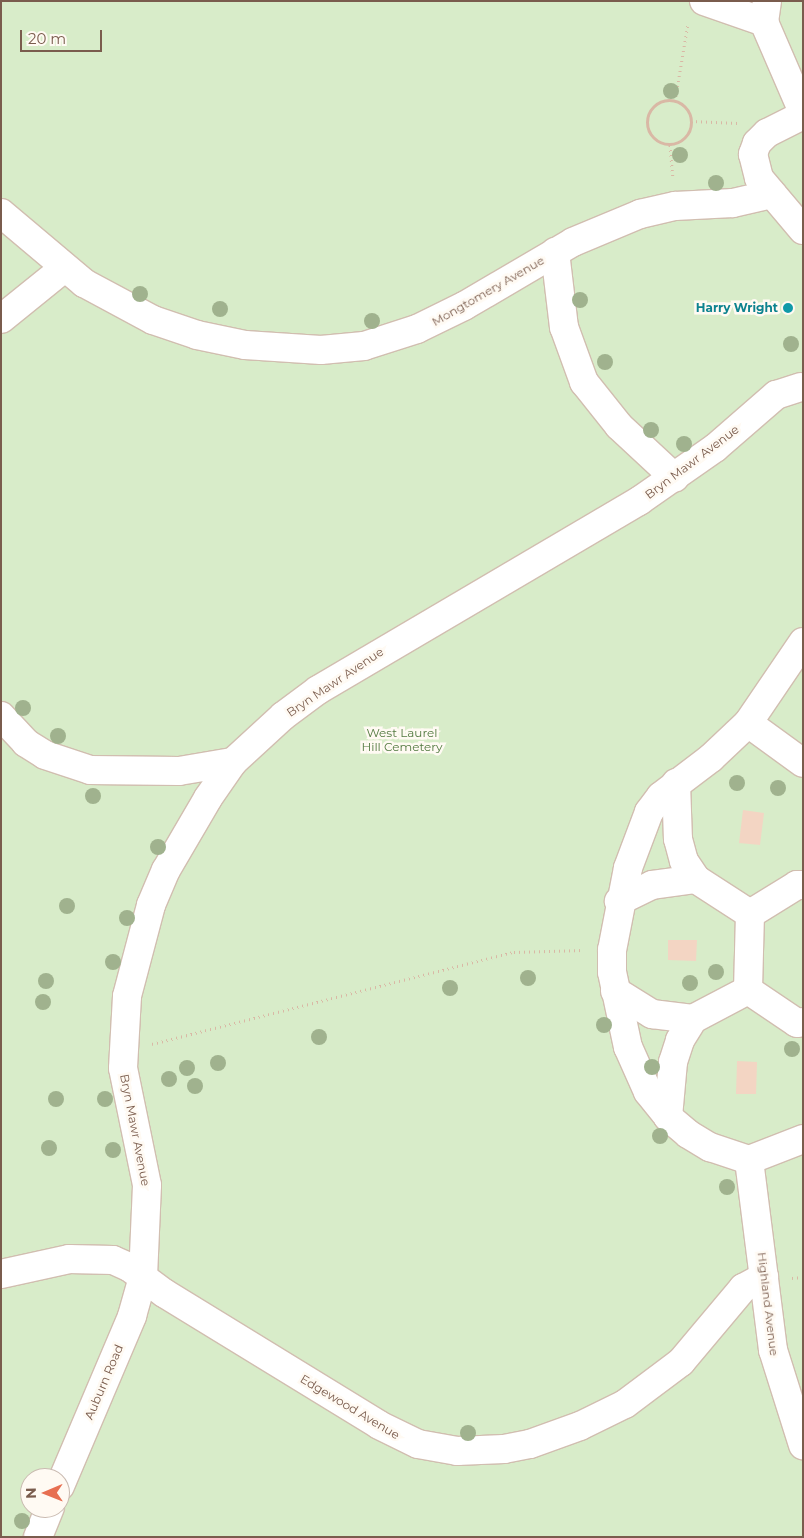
<!DOCTYPE html>
<style>
body{margin:0}
#map{position:relative;width:804px;height:1538px;overflow:hidden;background:#fdf6ec;font-family:Montserrat,sans-serif}
div>[style]{position:absolute}
[style*='--x']{left:calc(var(--x)*1px);top:calc(var(--y)*1px);width:calc(var(--w)*1px);rotate:calc(var(--a)*1deg)}
.green>*{inset:0;background:#d8ecc9}
.building>*{inset:0;background:#f3d5c3}
.path>*{height:3px;margin-top:-1.5px;transform-origin:0;background:repeating-linear-gradient(90deg,#d9b8a5 0 1px,transparent 0 5px)}
.path>.ring{margin:-1.5px;padding:0;box-sizing:content-box;background:none;border:3px solid #d9b8a5;border-radius:50%}
.roads{filter:drop-shadow(1px 0 #d1beb0) drop-shadow(-1px 0 #d1beb0) drop-shadow(0 1px #d1beb0) drop-shadow(0 -1px #d1beb0)}
.minor>*{height:28px;margin:-14px;padding:0 14px;transform-origin:14px;border-radius:14px;background:#fff}
.trees>*{width:16px;height:16px;margin:-8px;border-radius:50%;background:#a0b28e}
.dots>*{width:14px;height:14px;translate:-50% -50%;box-sizing:border-box;border:2px solid #fffaf3;border-radius:50%}
span{translate:-50% -50%;white-space:nowrap;text-align:center;line-height:1.15;-webkit-text-stroke:5px #fffaf3;paint-order:stroke}
.street-label{font-size:12px;color:#7a5c4d}
.culture-label{font-size:12px;color:#0d838f;font-weight:700}
.right{translate:-100% -50%;text-align:right}
.park-label{font-size:12px;color:#537a41}
.frame{position:absolute;inset:0;border:2px solid #7a5c4d;pointer-events:none}
.north{position:absolute;left:20px;top:1468px;width:50px;height:50px;box-sizing:border-box;background:#fffaf3;border:1px solid #cabbb1;border-radius:50%;rotate:269deg;font-size:14px;font-weight:700;line-height:20px;text-align:center;color:#7a5c4d}
.north::after{content:'';display:block;margin:auto;width:18px;height:22px;background:#e76f51;clip-path:polygon(50% 0,100% 100%,50% 72%,0 100%)}
.scale{position:absolute;left:20px;top:30px;width:82px;height:22px;box-sizing:border-box;border:2px solid #7a5c4d;border-top:0;padding-left:6px;font-size:15px;line-height:18px;white-space:nowrap;color:#7a5c4d;-webkit-text-stroke:4px #fffaf3;paint-order:stroke}
</style>
<div id="map">
<div class="green">
<i style="clip-path:polygon(evenodd,1px 1px,803px 1px,803px 1537px,1px 1537px,1px 1px,30px 1478px,60px 1478px,60px 1508px,30px 1508px,30px 1478px)"></i>
</div>
<div class="building">
<i style="clip-path:polygon(743px 810px,764px 813px,760px 845px,739px 843px)"></i>
<i style="clip-path:polygon(668px 940px,697px 940px,696px 961px,668px 960px)"></i>
<i style="clip-path:polygon(737px 1061px,757px 1062px,756px 1094px,736px 1094px)"></i>
</div>
<div class="path">
<i class="ring" style="left:647px;top:100px;width:41px;height:41px"></i>
<i style="--x:675;--y:101;--w:79;--a:-80.5"></i>
<i style="--x:691;--y:121;--w:47;--a:2.4"></i>
<i style="--x:670;--y:145;--w:34;--a:85"></i>
<i style="--x:152;--y:1044;--w:374;--a:-14.3"></i>
<i style="--x:514;--y:952;--w:70;--a:-1.6"></i>
<i style="--x:792;--y:1278;--w:11;--a:-5"></i>
</div>
<div class="roads">
<div class="minor">
<i style="--x:704;--y:1;--w:64;--a:19.3"></i>
<i style="--x:767;--y:1;--w:21;--a:98"></i>
<i style="--x:764;--y:22;--w:98;--a:66.6"></i>
<i style="--x:803;--y:115;--w:40;--a:153.4"></i>
<i style="--x:767;--y:133;--w:14;--a:135"></i>
<i style="--x:757;--y:143;--w:12;--a:110"></i>
<i style="--x:753;--y:154;--w:25;--a:76"></i>
<i style="--x:759;--y:178;--w:68;--a:49.8"></i>
<i style="--x:1;--y:213;--w:109;--a:40.1"></i>
<i style="--x:84;--y:283;--w:78;--a:28.2"></i>
<i style="--x:153;--y:320;--w:46;--a:18.8"></i>
<i style="--x:197;--y:335;--w:49;--a:11.8"></i>
<i style="--x:245;--y:345;--w:76;--a:3.8"></i>
<i style="--x:321;--y:350;--w:43;--a:-5.3"></i>
<i style="--x:364;--y:346;--w:56;--a:-17.8"></i>
<i style="--x:417;--y:329;--w:52;--a:-26.1"></i>
<i style="--x:464;--y:306;--w:126;--a:-30.4"></i>
<i style="--x:573;--y:242;--w:73;--a:-22.7"></i>
<i style="--x:640;--y:214;--w:36;--a:-13"></i>
<i style="--x:675;--y:206;--w:58;--a:-3"></i>
<i style="--x:733;--y:203;--w:40;--a:-13"></i>
<i style="--x:555;--y:252;--w:76;--a:83.2"></i>
<i style="--x:564;--y:327;--w:59;--a:70"></i>
<i style="--x:584;--y:382;--w:56;--a:51.5"></i>
<i style="--x:619;--y:426;--w:76;--a:42.9"></i>
<i style="--x:1;--y:319;--w:81;--a:-39"></i>
<i style="--x:803;--y:642;--w:98;--a:124.2"></i>
<i style="--x:748;--y:723;--w:51;--a:136.6"></i>
<i style="--x:711;--y:758;--w:63;--a:142.8"></i>
<i style="--x:661;--y:796;--w:20;--a:127"></i>
<i style="--x:649;--y:812;--w:60;--a:110.6"></i>
<i style="--x:628;--y:868;--w:84;--a:101"></i>
<i style="--x:612;--y:950;--w:22;--a:90"></i>
<i style="--x:612;--y:972;--w:77;--a:78"></i>
<i style="--x:628;--y:1047;--w:49;--a:66"></i>
<i style="--x:648;--y:1092;--w:32;--a:51"></i>
<i style="--x:668;--y:1117;--w:26;--a:40"></i>
<i style="--x:688;--y:1134;--w:26;--a:31"></i>
<i style="--x:710;--y:1147;--w:41;--a:18.4"></i>
<i style="--x:749;--y:1160;--w:58;--a:-21.3"></i>
<i style="--x:1;--y:716;--w:37;--a:47"></i>
<i style="--x:26;--y:743;--w:22;--a:32"></i>
<i style="--x:45;--y:755;--w:47;--a:18.4"></i>
<i style="--x:90;--y:770;--w:89;--a:0.6"></i>
<i style="--x:179;--y:771;--w:55;--a:-9.5"></i>
<i style="--x:748;--y:723;--w:68;--a:36"></i>
<i style="--x:676;--y:783;--w:56;--a:88"></i>
<i style="--x:678;--y:839;--w:23;--a:75"></i>
<i style="--x:684;--y:861;--w:22;--a:56"></i>
<i style="--x:750;--y:914;--w:55;--a:-31.7"></i>
<i style="--x:797;--y:885;--w:6;--a:0"></i>
<i style="--x:748;--y:990;--w:59;--a:34"></i>
<i style="--x:797;--y:1023;--w:6;--a:-9"></i>
<i style="--x:615;--y:991;--w:44;--a:31.9"></i>
<i style="--x:652;--y:1014;--w:41;--a:7"></i>
<i style="--x:693;--y:1019;--w:62;--a:-27.8"></i>
<i style="--x:748;--y:990;--w:76;--a:-88.5"></i>
<i style="--x:750;--y:914;--w:64;--a:-147.1"></i>
<i style="--x:696;--y:879;--w:44;--a:172.2"></i>
<i style="--x:652;--y:885;--w:37;--a:154"></i>
<i style="--x:668;--y:1117;--w:55;--a:-84.8"></i>
<i style="--x:673;--y:1062;--w:23;--a:-72"></i>
<i style="--x:680;--y:1040;--w:25;--a:-58"></i>
<i style="--x:749;--y:1160;--w:192;--a:82.8"></i>
<i style="--x:773;--y:1350;--w:100;--a:72.5"></i>
<i style="--x:1;--y:1274;--w:70;--a:-12.4"></i>
<i style="--x:69;--y:1259;--w:44;--a:1.3"></i>
<i style="--x:113;--y:1260;--w:17;--a:24"></i>
<i style="--x:129;--y:1267;--w:44;--a:36.6"></i>
<i style="--x:164;--y:1293;--w:252;--a:31.5"></i>
<i style="--x:379;--y:1425;--w:43;--a:26"></i>
<i style="--x:418;--y:1444;--w:40;--a:10"></i>
<i style="--x:457;--y:1451;--w:47;--a:-2.4"></i>
<i style="--x:504;--y:1449;--w:26;--a:-11"></i>
<i style="--x:530;--y:1444;--w:53;--a:-19.8"></i>
<i style="--x:580;--y:1426;--w:50;--a:-26.1"></i>
<i style="--x:625;--y:1404;--w:70;--a:-36.9"></i>
<i style="--x:681;--y:1362;--w:97;--a:-50"></i>
<i style="--x:743;--y:1288;--w:24;--a:-28"></i>
<i style="--x:60;--y:1486;--w:185;--a:-67"></i>
<i style="--x:132;--y:1316;--w:41;--a:-74.2"></i>
<i style="--x:143;--y:1277;--w:92;--a:-87.5"></i>
<i style="--x:147;--y:1185;--w:119;--a:-101.6"></i>
<i style="--x:123;--y:1068;--w:72;--a:-86.8"></i>
<i style="--x:127;--y:996;--w:94;--a:-75.2"></i>
<i style="--x:151;--y:905;--w:38;--a:-67"></i>
<i style="--x:166;--y:870;--w:83;--a:-59.7"></i>
<i style="--x:208;--y:798;--w:44;--a:-55.2"></i>
<i style="--x:233;--y:762;--w:68;--a:-42.6"></i>
<i style="--x:283;--y:716;--w:44;--a:-36.6"></i>
<i style="--x:318;--y:690;--w:373;--a:-30.5"></i>
<i style="--x:639;--y:501;--w:93;--a:-34.9"></i>
<i style="--x:715;--y:448;--w:81;--a:-41"></i>
<i style="--x:776;--y:395;--w:26;--a:-18"></i>
<i style="--x:38;--y:1537;--w:31;--a:-68"></i>
</div>
</div>
<div class="trees">
<i style="left:671px;top:91px"></i>
<i style="left:680px;top:155px"></i>
<i style="left:716px;top:183px"></i>
<i style="left:140px;top:294px"></i>
<i style="left:580px;top:300px"></i>
<i style="left:220px;top:309px"></i>
<i style="left:372px;top:321px"></i>
<i style="left:791px;top:344px"></i>
<i style="left:605px;top:362px"></i>
<i style="left:651px;top:430px"></i>
<i style="left:684px;top:444px"></i>
<i style="left:23px;top:708px"></i>
<i style="left:58px;top:736px"></i>
<i style="left:737px;top:783px"></i>
<i style="left:778px;top:788px"></i>
<i style="left:93px;top:796px"></i>
<i style="left:158px;top:847px"></i>
<i style="left:67px;top:906px"></i>
<i style="left:127px;top:918px"></i>
<i style="left:113px;top:962px"></i>
<i style="left:716px;top:972px"></i>
<i style="left:528px;top:978px"></i>
<i style="left:46px;top:981px"></i>
<i style="left:690px;top:983px"></i>
<i style="left:450px;top:988px"></i>
<i style="left:43px;top:1002px"></i>
<i style="left:604px;top:1025px"></i>
<i style="left:319px;top:1037px"></i>
<i style="left:792px;top:1049px"></i>
<i style="left:218px;top:1063px"></i>
<i style="left:652px;top:1067px"></i>
<i style="left:187px;top:1068px"></i>
<i style="left:169px;top:1079px"></i>
<i style="left:195px;top:1086px"></i>
<i style="left:56px;top:1099px"></i>
<i style="left:105px;top:1099px"></i>
<i style="left:660px;top:1136px"></i>
<i style="left:49px;top:1148px"></i>
<i style="left:113px;top:1150px"></i>
<i style="left:727px;top:1187px"></i>
<i style="left:468px;top:1433px"></i>
<i style="left:22px;top:1521px"></i>
</div>
<div class="dots">
<i style="left:788px;top:308px;background:#0f9aa8"></i>
</div>
<div class="street-label">
<span style="left:488px;top:291px;rotate:-30deg">Mongtomery Avenue</span>
<span style="left:692px;top:462px;rotate:-37deg">Bryn Mawr Avenue</span>
<span style="left:335px;top:682px;rotate:-34deg">Bryn Mawr Avenue</span>
<span style="left:135px;top:1130px;rotate:79deg">Bryn Mawr Avenue</span>
<span style="left:768px;top:1304px;rotate:83deg">Highland Avenue</span>
<span style="left:104px;top:1382px;rotate:-67deg">Auburn Road</span>
<span style="left:350px;top:1407px;rotate:31deg">Edgewood Avenue</span>
</div>
<div class="culture-label">
<span class="right" style="left:778px;top:308px">Harry Wright</span>
</div>
<div class="park-label">
<span style="left:402px;top:740px">West Laurel<br>Hill Cemetery</span>
</div>
<div class="frame"></div>
<div class="north">N</div>
<div class="scale">20 m</div>
</div>
